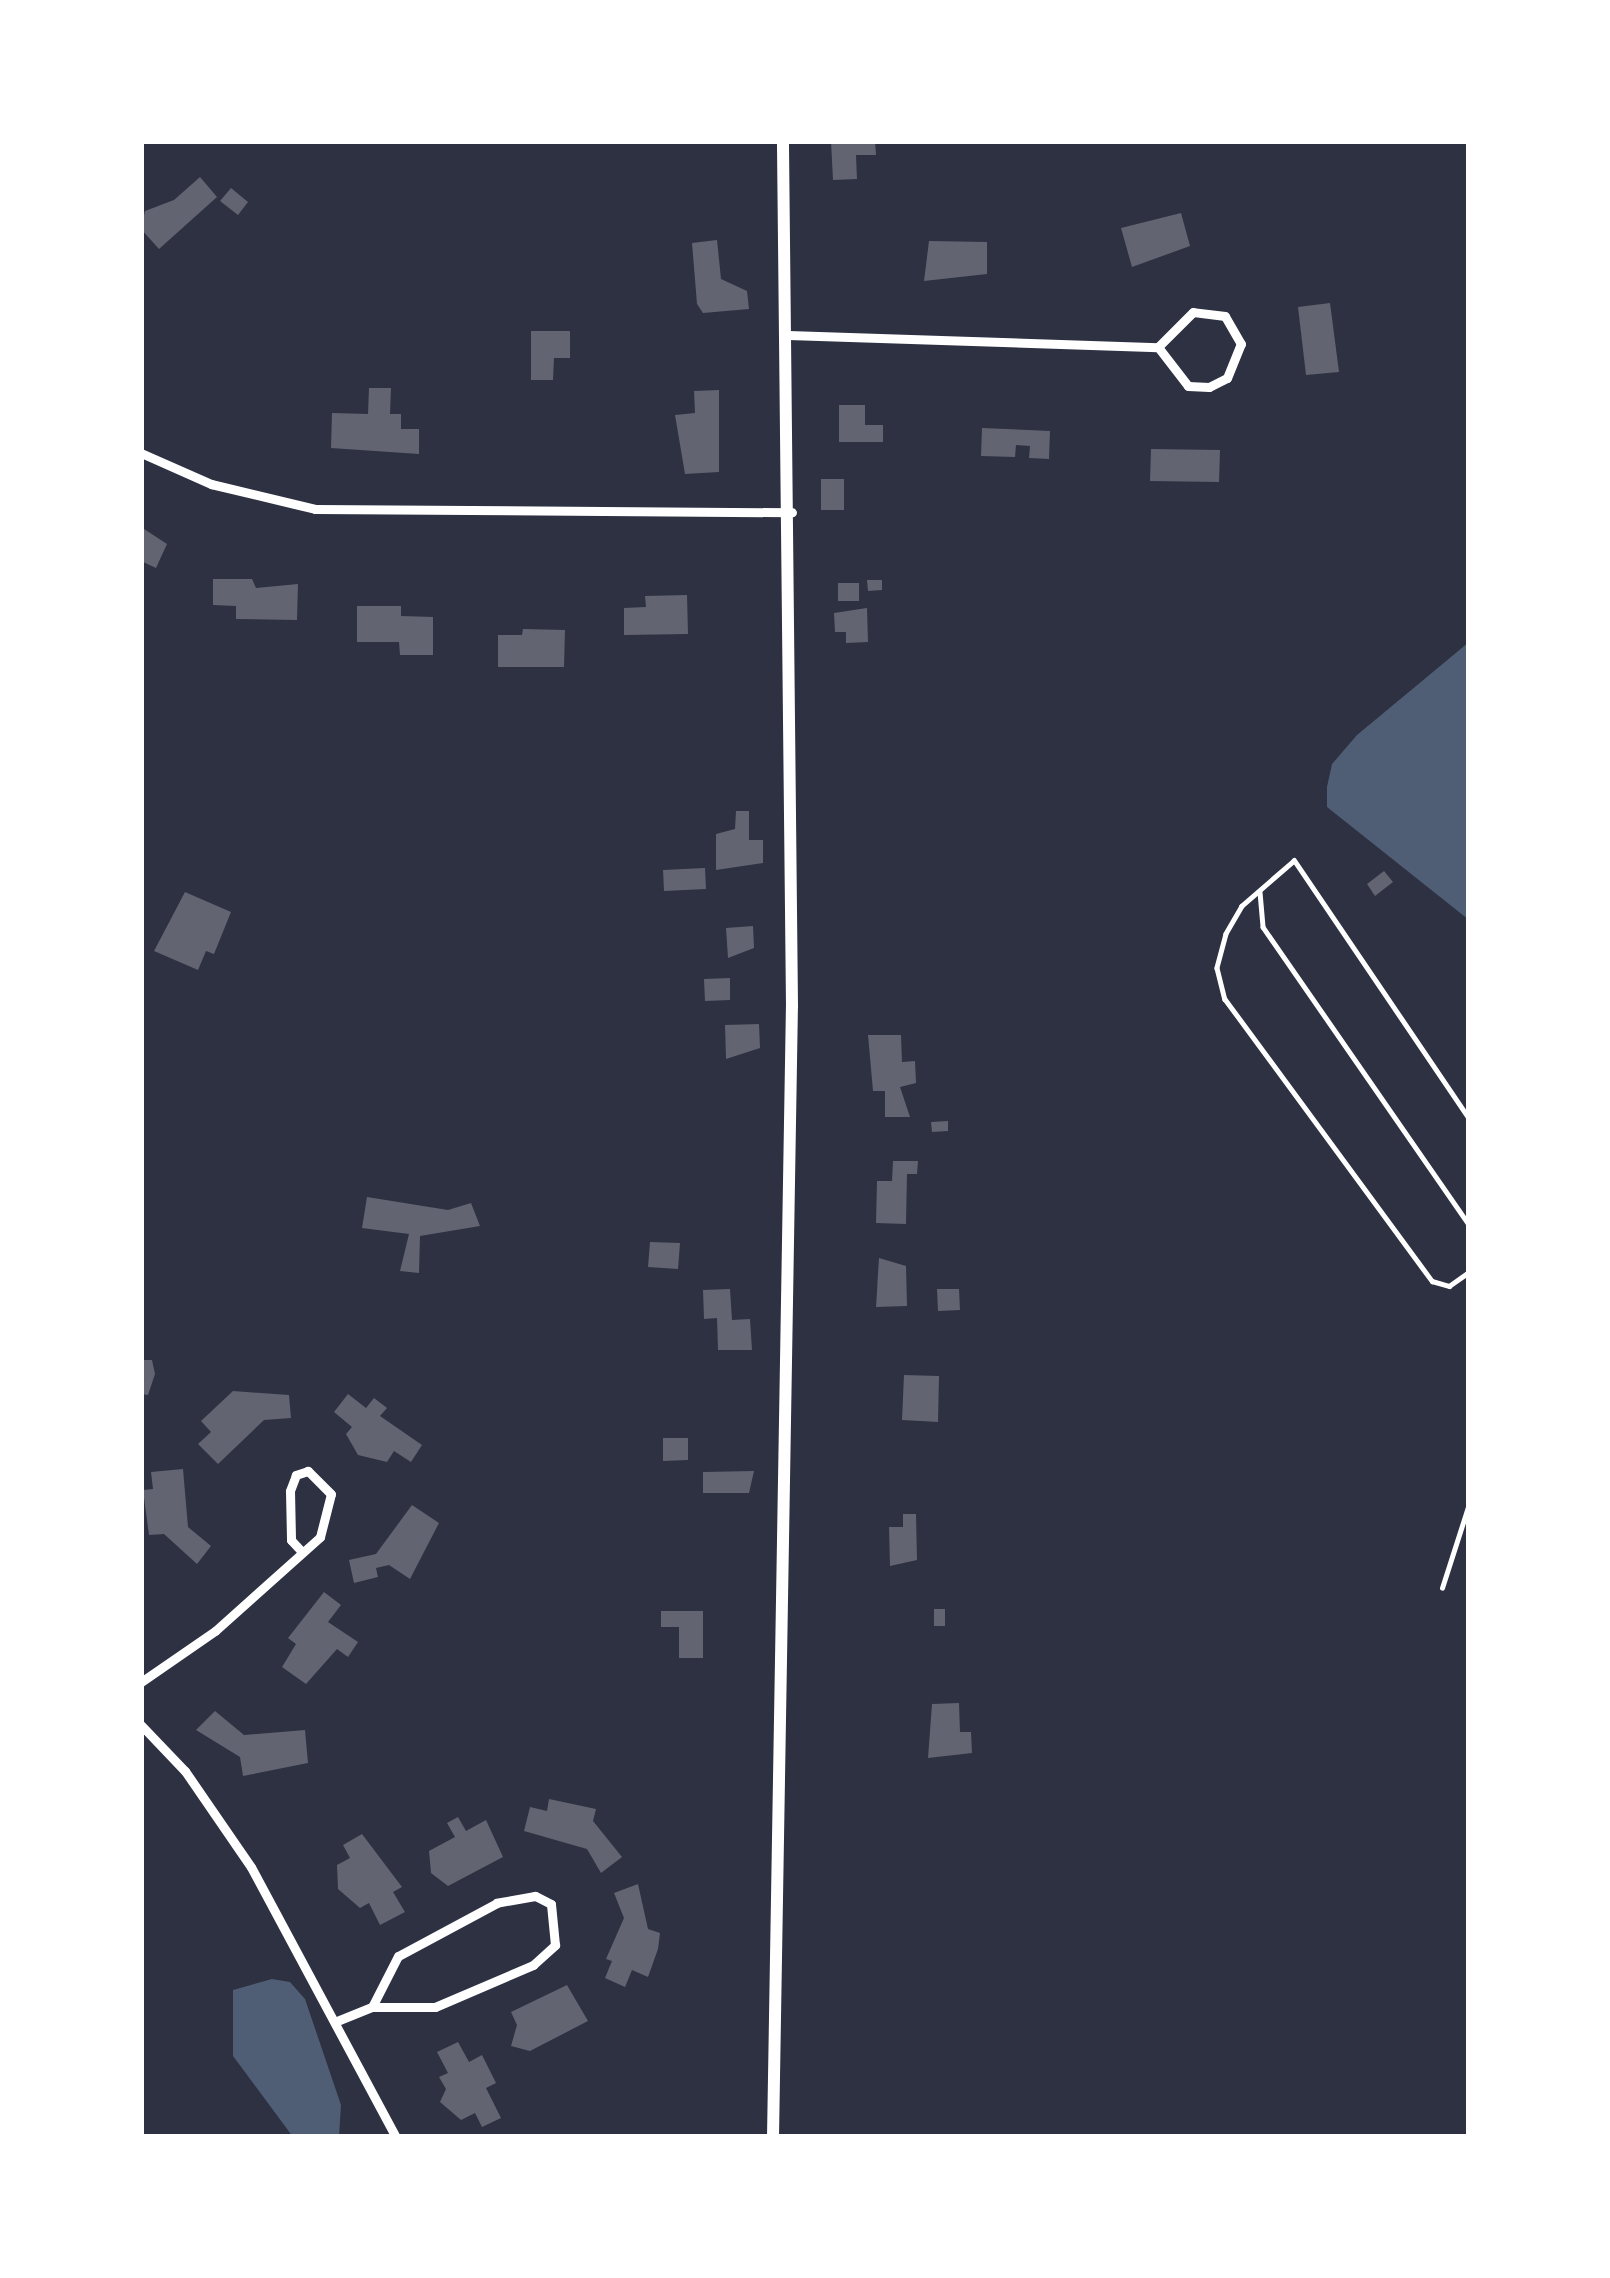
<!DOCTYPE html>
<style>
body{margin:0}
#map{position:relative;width:1610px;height:2278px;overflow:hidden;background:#2d3142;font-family:Lora,serif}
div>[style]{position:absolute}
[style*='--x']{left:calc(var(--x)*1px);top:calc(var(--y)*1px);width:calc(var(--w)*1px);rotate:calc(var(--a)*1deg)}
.water>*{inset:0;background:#4f5d75}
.building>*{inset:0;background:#626471}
.service>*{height:4.5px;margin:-2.25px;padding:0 2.25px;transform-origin:2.25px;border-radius:2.25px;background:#fff}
.minor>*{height:9px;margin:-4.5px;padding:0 4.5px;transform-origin:4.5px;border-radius:4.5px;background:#fff}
.tertiary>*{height:12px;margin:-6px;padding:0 6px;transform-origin:6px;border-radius:6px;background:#fff}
span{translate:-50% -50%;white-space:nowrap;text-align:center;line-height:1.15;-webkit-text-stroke:12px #fff;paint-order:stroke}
.frame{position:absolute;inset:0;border:144px solid #fff;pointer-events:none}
</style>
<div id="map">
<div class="water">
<i style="clip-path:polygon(1469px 642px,1469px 920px,1327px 807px,1327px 787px,1332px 764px,1357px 735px)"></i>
<i style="clip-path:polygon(272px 1979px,290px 1982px,305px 1999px,341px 2105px,339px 2137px,293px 2137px,233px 2056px,233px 1990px)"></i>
</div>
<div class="building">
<i style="clip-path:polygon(831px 141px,875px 141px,876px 155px,856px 155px,857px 179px,833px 180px)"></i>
<i style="clip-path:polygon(200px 177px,217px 197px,159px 249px,141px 229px,145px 211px,174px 200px)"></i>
<i style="clip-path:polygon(231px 188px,248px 202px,238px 215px,220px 201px)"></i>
<i style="clip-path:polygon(1181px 213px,1190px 246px,1132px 267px,1121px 228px)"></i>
<i style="clip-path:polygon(717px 240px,721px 279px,747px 291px,749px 309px,703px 313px,697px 304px,692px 243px)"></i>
<i style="clip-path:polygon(929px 241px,987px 242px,987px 274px,924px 281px)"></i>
<i style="clip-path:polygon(1330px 303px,1339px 372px,1306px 375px,1298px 307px)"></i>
<i style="clip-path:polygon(531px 331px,570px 331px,570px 358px,554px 358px,553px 380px,531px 380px)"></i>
<i style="clip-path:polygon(369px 388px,391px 388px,390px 414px,401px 414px,401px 429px,419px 429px,419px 454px,331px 448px,332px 413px,368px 414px)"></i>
<i style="clip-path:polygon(719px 390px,719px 472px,685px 474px,675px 415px,695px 413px,694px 391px)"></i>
<i style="clip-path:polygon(839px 405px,865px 405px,865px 425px,883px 425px,883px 442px,839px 442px)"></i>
<i style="clip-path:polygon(982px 428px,1050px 431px,1049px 459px,1029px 458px,1030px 446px,1016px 445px,1015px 457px,981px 456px)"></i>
<i style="clip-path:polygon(1151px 449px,1220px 450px,1219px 482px,1150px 481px)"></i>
<i style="clip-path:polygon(821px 479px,844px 479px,844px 510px,821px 510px)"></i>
<i style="clip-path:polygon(141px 527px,167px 544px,156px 568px,141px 561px)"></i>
<i style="clip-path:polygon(213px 579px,252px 579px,256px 588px,298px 584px,297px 620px,236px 619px,236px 606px,213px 605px)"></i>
<i style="clip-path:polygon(867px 580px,882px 580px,882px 590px,868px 591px)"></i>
<i style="clip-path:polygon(838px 583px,859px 583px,859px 601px,838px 601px)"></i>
<i style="clip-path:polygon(687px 595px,688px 634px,624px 635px,624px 608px,646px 607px,645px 596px)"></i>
<i style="clip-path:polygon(357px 606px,401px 606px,401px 616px,433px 617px,433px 655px,400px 655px,399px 642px,357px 642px)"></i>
<i style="clip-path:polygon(867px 608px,868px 642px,846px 643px,846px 632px,835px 632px,834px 613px)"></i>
<i style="clip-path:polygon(523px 629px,565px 630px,564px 667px,498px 667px,498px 635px,522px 635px)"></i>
<i style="clip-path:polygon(736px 811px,749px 811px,749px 840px,763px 840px,763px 863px,716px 870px,716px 834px,735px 829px)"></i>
<i style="clip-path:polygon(705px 868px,706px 889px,664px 891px,663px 870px)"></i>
<i style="clip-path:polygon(1384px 871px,1393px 882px,1375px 896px,1367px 884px)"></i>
<i style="clip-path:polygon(185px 892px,231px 912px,214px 954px,206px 951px,198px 970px,154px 951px)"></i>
<i style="clip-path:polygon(753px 926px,754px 948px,728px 958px,726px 928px)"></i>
<i style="clip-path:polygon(730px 978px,730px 1000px,705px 1001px,704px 979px)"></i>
<i style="clip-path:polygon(759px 1024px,760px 1048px,726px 1059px,725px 1025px)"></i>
<i style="clip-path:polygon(868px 1035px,901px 1035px,902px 1062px,915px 1061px,916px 1083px,900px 1087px,910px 1117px,885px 1117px,885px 1091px,873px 1091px)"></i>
<i style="clip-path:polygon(948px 1121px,948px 1131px,932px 1132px,931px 1122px)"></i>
<i style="clip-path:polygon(893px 1161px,918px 1161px,917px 1174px,907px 1174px,906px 1224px,876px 1223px,877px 1181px,892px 1181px)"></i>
<i style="clip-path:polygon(367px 1197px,448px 1210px,471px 1203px,480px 1226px,420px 1236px,419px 1273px,400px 1271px,409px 1234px,362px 1228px)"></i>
<i style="clip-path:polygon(650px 1242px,680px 1243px,678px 1269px,648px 1267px)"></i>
<i style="clip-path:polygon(879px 1258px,906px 1266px,907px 1306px,876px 1307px)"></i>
<i style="clip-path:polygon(730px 1289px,732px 1320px,750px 1319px,752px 1350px,718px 1350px,717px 1318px,704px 1319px,703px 1290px)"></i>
<i style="clip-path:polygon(937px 1289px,959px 1289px,960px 1310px,938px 1311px)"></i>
<i style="clip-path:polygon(141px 1360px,152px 1360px,155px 1374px,148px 1395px,141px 1394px)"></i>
<i style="clip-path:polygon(904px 1375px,939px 1376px,938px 1422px,902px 1420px)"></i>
<i style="clip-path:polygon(233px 1391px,289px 1395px,291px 1418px,264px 1420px,218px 1464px,198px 1444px,211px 1432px,201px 1421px)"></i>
<i style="clip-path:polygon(348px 1394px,366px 1408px,374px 1398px,387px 1408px,380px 1416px,422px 1445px,411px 1462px,394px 1451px,387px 1462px,358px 1455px,346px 1434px,352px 1427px,334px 1412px)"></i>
<i style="clip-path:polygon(663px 1438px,688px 1438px,688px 1460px,663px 1461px)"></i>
<i style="clip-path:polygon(183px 1469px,188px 1527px,211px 1546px,197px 1564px,164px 1534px,149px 1535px,143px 1490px,153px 1489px,151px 1472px)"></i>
<i style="clip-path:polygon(754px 1471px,749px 1493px,703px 1493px,703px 1472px)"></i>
<i style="clip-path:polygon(412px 1505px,439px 1523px,410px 1579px,389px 1565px,376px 1568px,378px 1577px,354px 1583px,349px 1560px,376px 1554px)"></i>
<i style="clip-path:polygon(903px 1514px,916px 1514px,917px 1560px,890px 1566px,889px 1527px,903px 1527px)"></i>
<i style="clip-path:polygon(324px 1592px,341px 1605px,328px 1622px,358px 1642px,348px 1657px,337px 1649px,306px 1684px,282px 1667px,296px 1644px,288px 1638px)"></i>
<i style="clip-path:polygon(934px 1609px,945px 1609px,945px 1626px,934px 1626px)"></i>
<i style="clip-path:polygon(661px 1611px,703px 1611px,703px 1658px,679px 1658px,679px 1627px,661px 1627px)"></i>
<i style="clip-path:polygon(959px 1703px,960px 1732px,971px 1732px,972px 1753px,928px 1758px,932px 1704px)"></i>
<i style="clip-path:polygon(215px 1711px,244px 1735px,305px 1730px,308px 1763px,243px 1776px,240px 1757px,196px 1730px)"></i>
<i style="clip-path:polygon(549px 1799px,596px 1809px,593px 1821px,622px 1857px,601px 1873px,587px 1849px,524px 1831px,530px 1807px,547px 1811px)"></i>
<i style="clip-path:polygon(458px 1817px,466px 1831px,486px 1820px,503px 1857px,448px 1886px,431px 1873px,429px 1851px,455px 1837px,447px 1823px)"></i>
<i style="clip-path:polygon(362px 1834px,402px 1887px,393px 1892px,405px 1912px,380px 1925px,369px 1903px,360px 1908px,338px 1889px,337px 1865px,350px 1858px,343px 1845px)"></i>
<i style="clip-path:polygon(638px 1884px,648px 1929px,660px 1933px,658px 1949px,648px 1977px,632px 1970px,625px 1987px,605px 1978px,612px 1961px,606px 1959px,624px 1918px,614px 1893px)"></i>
<i style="clip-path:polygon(567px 1985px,588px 2021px,530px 2051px,511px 2046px,517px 2025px,511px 2012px)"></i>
<i style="clip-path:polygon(458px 2042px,469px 2062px,482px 2055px,496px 2083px,486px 2088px,501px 2118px,482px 2127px,475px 2113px,461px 2120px,440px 2102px,446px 2089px,439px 2077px,448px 2073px,437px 2052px)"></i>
</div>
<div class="service">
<i style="--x:1260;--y:892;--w:35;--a:85"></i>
<i style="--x:1263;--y:927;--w:361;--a:55.3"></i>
<i style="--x:1469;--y:1119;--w:312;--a:-124.1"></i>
<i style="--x:1294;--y:861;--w:69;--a:139.1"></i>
<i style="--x:1242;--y:906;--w:32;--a:120"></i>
<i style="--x:1226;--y:934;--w:35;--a:105"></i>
<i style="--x:1217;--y:968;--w:32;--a:76"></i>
<i style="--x:1225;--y:999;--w:350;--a:53.7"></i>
<i style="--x:1432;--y:1281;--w:18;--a:16"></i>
<i style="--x:1449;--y:1286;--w:24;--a:-35"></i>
<i style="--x:1442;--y:1588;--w:88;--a:-72.2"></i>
</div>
<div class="minor">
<i style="--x:788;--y:335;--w:370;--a:1.9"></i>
<i style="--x:1158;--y:347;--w:49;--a:52.4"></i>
<i style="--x:1188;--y:386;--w:21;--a:3"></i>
<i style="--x:1209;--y:387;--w:20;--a:-27"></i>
<i style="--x:1227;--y:378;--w:37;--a:-68"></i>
<i style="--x:1241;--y:344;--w:32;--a:-120"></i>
<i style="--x:1225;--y:316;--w:32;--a:-173"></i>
<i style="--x:1193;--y:312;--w:49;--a:135"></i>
<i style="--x:141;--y:453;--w:77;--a:23.9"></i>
<i style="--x:211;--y:484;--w:107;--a:13.5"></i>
<i style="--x:315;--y:509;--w:477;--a:0.4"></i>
<i style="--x:141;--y:1682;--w:90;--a:-34.6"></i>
<i style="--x:215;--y:1631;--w:141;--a:-41.8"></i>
<i style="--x:320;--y:1537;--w:44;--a:-75.7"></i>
<i style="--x:331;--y:1494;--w:33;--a:-135"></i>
<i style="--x:308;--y:1471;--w:13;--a:162"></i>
<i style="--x:296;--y:1475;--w:17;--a:111"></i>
<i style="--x:290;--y:1491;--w:49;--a:88.8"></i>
<i style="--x:291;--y:1540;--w:16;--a:47"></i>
<i style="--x:141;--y:1725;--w:64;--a:46.3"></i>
<i style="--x:185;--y:1771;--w:116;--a:55.5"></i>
<i style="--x:251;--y:1867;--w:306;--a:61.8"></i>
<i style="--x:337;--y:2021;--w:38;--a:-22"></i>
<i style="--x:372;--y:2007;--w:63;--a:0"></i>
<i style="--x:435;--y:2007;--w:107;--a:-23.2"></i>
<i style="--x:533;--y:1965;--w:30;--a:-42"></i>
<i style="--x:555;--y:1945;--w:41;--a:-95.6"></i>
<i style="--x:551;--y:1904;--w:18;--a:-153"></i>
<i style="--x:535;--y:1896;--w:39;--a:170"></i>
<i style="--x:497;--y:1903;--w:112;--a:151.8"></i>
<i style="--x:398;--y:1956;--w:57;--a:117"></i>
</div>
<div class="tertiary">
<i style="--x:773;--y:2137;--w:1131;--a:-89.04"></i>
<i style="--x:792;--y:1006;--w:865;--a:-90.6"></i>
</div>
<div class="frame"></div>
</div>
